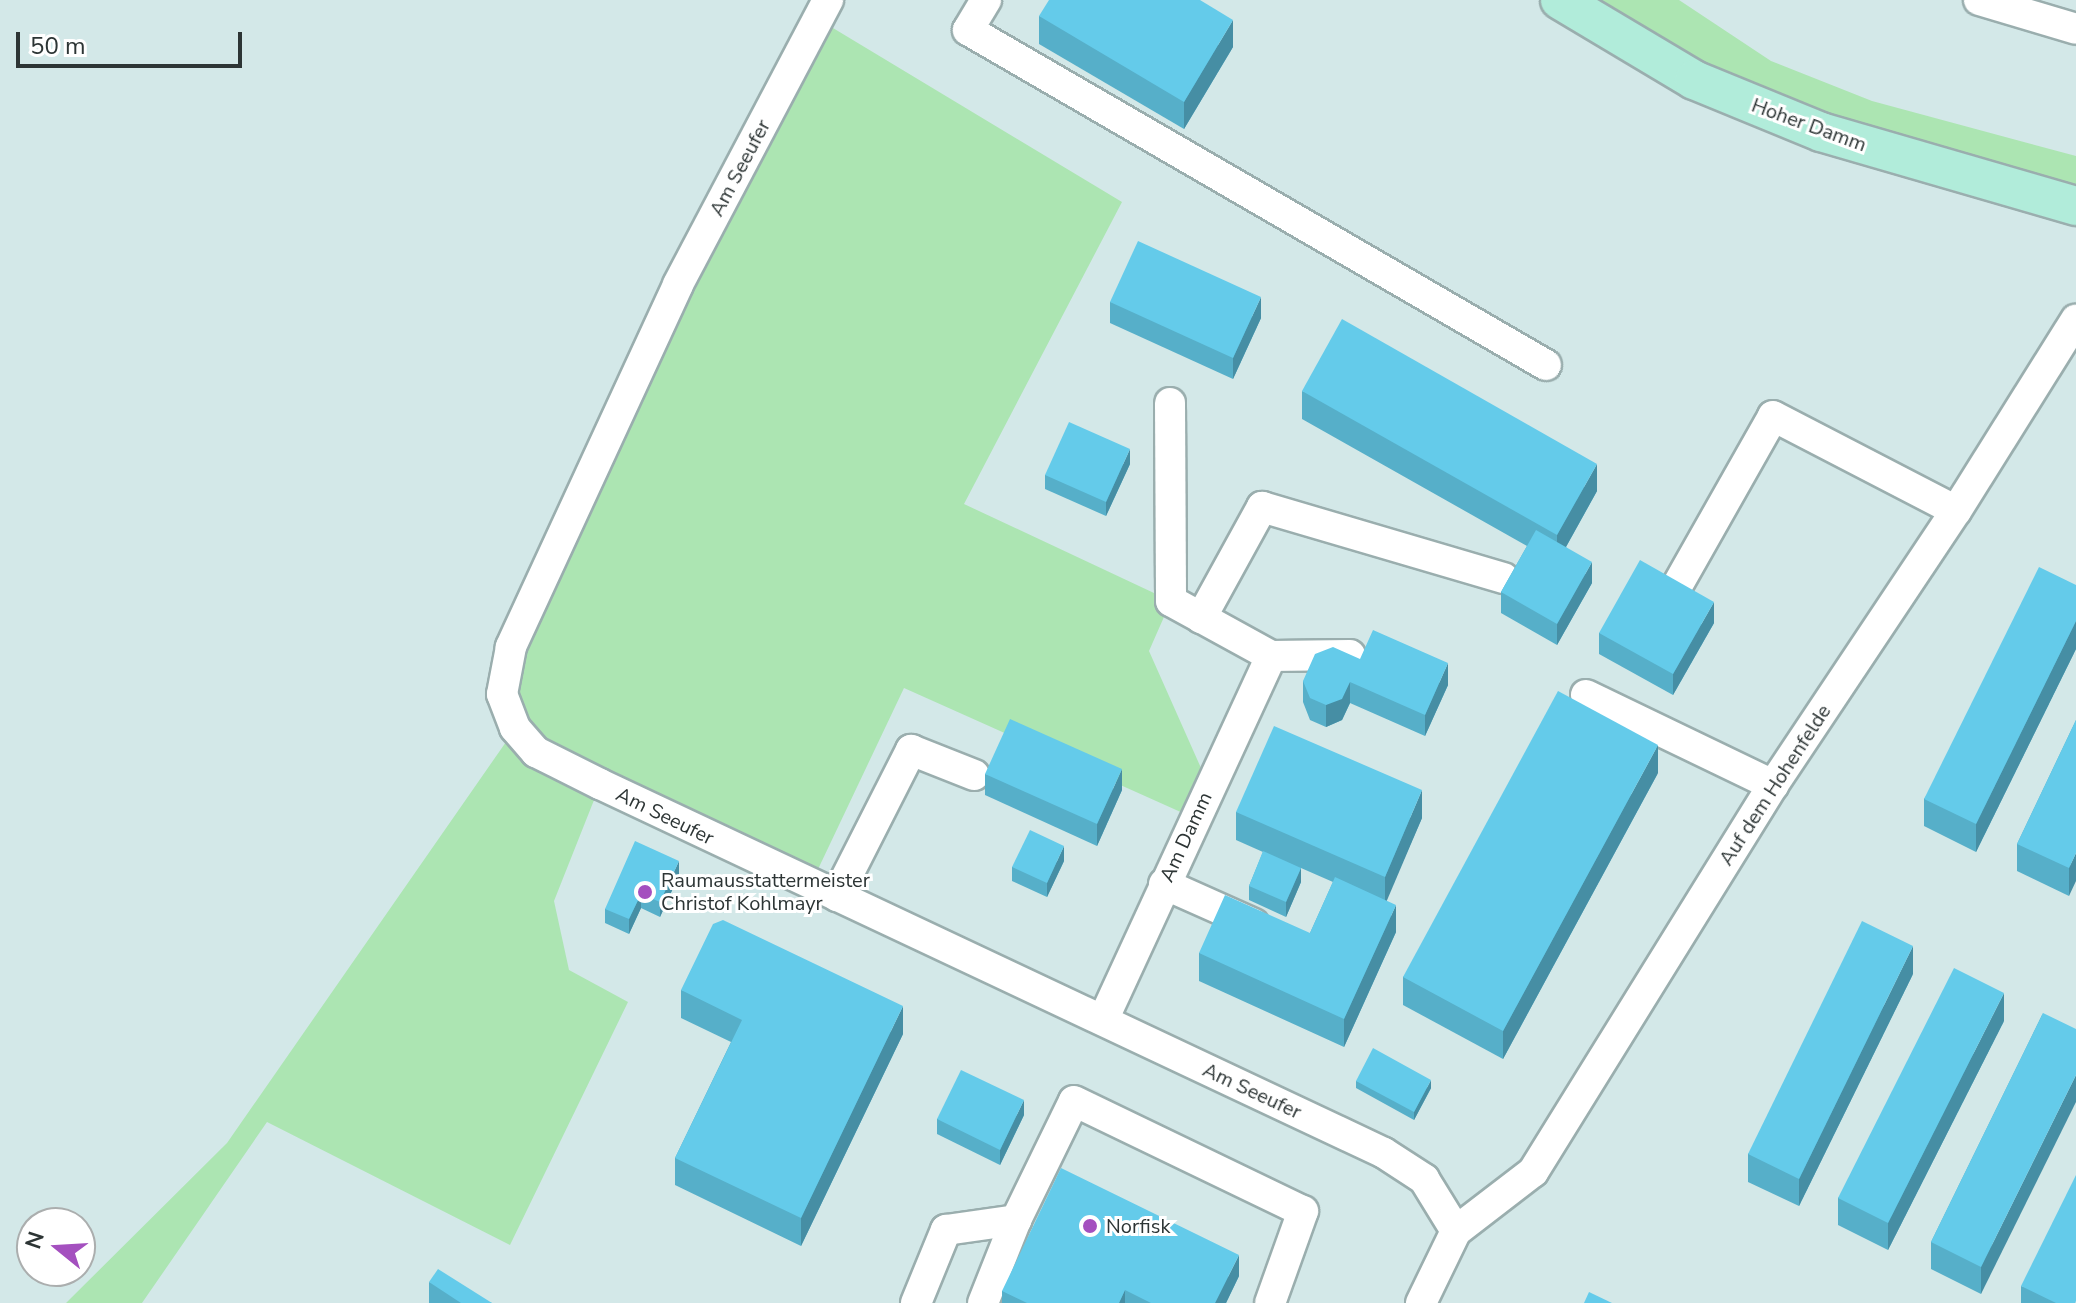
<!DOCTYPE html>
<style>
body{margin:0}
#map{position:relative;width:2076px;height:1303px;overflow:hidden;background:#d3e8e8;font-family:"Nunito Sans",sans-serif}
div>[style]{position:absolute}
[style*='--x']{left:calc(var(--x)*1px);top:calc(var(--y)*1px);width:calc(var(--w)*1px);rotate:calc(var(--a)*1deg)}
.green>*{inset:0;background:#ace5b2}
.roads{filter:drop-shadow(2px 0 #9aaeae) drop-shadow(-2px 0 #9aaeae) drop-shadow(0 2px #9aaeae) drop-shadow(0 -2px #9aaeae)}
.minor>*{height:30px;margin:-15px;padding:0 15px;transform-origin:15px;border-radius:15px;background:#fff}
.major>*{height:38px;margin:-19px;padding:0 19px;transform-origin:19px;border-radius:19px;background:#b1ecda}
.wall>*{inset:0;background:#56afc9}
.shaded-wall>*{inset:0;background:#468ea4}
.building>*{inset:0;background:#64cbea}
.dots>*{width:22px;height:22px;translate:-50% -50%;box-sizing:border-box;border:4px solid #fff;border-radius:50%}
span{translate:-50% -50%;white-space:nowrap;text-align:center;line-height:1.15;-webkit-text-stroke:6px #fff;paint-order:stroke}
.street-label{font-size:20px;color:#2d3535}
.poi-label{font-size:20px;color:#2d3535}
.left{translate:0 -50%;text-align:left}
.north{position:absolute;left:16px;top:1207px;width:80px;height:80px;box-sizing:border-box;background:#fff;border:2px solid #abaeae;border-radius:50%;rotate:288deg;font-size:22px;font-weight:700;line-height:32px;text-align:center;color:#2d3535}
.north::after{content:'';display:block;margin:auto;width:28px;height:36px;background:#a450bf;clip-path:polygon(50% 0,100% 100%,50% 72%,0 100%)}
.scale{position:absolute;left:16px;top:32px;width:226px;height:36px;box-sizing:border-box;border:4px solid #2d3535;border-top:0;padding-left:10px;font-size:24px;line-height:28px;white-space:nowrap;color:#2d3535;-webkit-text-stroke:6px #fff;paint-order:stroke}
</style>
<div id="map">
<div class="green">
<i style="clip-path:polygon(1560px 0,1679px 0,1771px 61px,1872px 101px,2076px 156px,2076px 206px,1821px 132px)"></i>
<i style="clip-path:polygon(818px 19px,1122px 202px,964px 504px,1171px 601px,1149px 651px,1209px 786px,1194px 818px,904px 688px,811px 884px,600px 785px,554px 901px,569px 970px,628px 1002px,510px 1245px,267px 1122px,142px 1303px,66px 1303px,227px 1143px,515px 729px,502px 694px)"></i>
</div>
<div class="roads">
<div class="minor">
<i style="--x:828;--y:0;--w:322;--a:117.8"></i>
<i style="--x:678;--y:285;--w:399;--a:114.8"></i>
<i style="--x:511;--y:647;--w:48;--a:100.8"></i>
<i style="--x:502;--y:694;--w:36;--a:69"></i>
<i style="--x:515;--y:728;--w:32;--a:49"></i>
<i style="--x:536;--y:752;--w:72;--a:26.6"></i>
<i style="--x:600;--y:784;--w:866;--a:25.2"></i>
<i style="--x:1384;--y:1153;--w:48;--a:33"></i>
<i style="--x:1424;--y:1179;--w:61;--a:58.4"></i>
<i style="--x:986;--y:0;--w:35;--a:121"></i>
<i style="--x:968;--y:30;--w:668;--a:30.1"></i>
<i style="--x:1979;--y:0;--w:101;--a:16.6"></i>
<i style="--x:1170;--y:403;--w:198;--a:89.7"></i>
<i style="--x:1171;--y:601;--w:114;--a:28.8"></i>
<i style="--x:1271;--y:656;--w:79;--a:-0.7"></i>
<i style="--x:1677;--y:586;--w:195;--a:-60.5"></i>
<i style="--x:1773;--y:416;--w:206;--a:27.4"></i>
<i style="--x:1201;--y:618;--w:127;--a:-61.2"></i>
<i style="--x:1262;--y:507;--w:252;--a:16.4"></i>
<i style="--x:1586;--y:695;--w:208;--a:25.7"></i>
<i style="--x:1164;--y:884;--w:98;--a:24"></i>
<i style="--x:837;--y:896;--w:164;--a:-63.1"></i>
<i style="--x:911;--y:750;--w:68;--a:21.6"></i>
<i style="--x:1103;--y:1020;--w:401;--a:-65.2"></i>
<i style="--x:1016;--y:1220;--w:132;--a:-64"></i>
<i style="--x:1074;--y:1101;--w:254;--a:25.7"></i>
<i style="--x:1303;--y:1211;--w:98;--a:109.7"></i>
<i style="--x:916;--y:1303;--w:79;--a:-67.7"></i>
<i style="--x:946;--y:1230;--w:71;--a:-8.1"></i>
<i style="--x:1016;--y:1220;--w:89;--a:111.7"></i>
<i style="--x:1421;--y:1303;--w:80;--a:-64.1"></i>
<i style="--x:1456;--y:1231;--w:97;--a:-37.5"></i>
<i style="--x:1533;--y:1172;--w:455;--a:-58.2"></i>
<i style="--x:1773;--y:785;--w:329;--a:-56.3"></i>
<i style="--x:1956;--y:511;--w:226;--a:-57.9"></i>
</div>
<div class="major">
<i style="--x:1560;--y:0;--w:156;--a:30.8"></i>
<i style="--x:1694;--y:80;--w:137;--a:22.3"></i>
<i style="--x:1821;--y:132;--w:266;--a:16.2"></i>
</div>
</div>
<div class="wall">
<i style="clip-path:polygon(1039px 16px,1233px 47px,1184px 129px,1039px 44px)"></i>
<i style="clip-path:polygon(1110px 302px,1261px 318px,1233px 379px,1110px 323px)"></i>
<i style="clip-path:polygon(1302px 391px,1597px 491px,1566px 547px,1592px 583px,1557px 645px,1501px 613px,1501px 592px,1527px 546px,1302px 419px)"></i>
<i style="clip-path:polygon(1130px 464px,1106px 516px,1045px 489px,1045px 475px)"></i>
<i style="clip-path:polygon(2076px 585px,2076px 649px,1976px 852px,1924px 826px,1924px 799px)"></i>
<i style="clip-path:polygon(1714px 623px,1673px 695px,1599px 654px,1599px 633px)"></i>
<i style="clip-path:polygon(1360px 659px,1448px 685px,1425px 736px,1350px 703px,1342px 720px,1326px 727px,1310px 720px,1303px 702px,1303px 681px)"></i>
<i style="clip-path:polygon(2076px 720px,2069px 896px,2017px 871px,2017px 844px)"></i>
<i style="clip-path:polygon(1658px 773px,1503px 1059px,1403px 1005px,1403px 977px)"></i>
<i style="clip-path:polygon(985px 774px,1122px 790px,1097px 846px,985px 795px)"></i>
<i style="clip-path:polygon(1236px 812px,1422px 818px,1386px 900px,1396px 932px,1344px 1047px,1199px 981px,1199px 953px,1310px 933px,1333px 882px,1301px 868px,1301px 882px,1286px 917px,1249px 900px,1249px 886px,1263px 852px,1236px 840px)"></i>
<i style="clip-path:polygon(1064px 861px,1047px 897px,1012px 881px,1012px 867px)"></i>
<i style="clip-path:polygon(679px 875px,660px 917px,641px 908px,629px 934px,605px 923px,605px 909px)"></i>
<i style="clip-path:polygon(1913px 974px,1799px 1206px,1748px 1182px,1748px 1154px)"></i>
<i style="clip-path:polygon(681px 990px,903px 1034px,801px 1246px,675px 1185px,675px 1158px,731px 1042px,681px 1018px)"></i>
<i style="clip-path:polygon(2043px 1013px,1981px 1294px,1931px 1269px,1931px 1242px)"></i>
<i style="clip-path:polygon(2004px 1021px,1888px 1250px,1838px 1225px,1838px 1198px)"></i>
<i style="clip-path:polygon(1356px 1081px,1431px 1088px,1414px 1120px,1356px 1088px)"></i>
<i style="clip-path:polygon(1024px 1115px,1000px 1165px,937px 1134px,937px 1119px)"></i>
<i style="clip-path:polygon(1239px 1276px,1226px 1303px,1002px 1303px,1002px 1291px)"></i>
<i style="clip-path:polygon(429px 1282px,492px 1303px,429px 1303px)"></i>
<i style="clip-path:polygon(2021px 1286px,2076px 1303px,2021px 1303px)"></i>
</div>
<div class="shaded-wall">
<i style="clip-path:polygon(1233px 20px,1233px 47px,1184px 129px,1184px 102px)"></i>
<i style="clip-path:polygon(1261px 297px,1261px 318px,1233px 379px,1233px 358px)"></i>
<i style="clip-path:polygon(1130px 449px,1130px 464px,1106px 516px,1106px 502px)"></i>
<i style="clip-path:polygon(1597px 464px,1597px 491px,1557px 563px,1557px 535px)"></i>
<i style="clip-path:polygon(1592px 562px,1592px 583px,1557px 645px,1557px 624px)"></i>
<i style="clip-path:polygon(1714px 602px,1714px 623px,1673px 695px,1673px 674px)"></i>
<i style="clip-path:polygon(2076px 621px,2076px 649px,1976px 852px,1976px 824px)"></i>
<i style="clip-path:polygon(1448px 663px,1448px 685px,1425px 736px,1425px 715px)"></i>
<i style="clip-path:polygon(1350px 682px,1350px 703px,1342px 720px,1326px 727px,1326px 705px)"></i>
<i style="clip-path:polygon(1658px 745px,1658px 773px,1503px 1059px,1503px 1031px)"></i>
<i style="clip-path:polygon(1122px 769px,1122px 790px,1097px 846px,1097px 824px)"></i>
<i style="clip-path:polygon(1422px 790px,1422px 818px,1385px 905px,1385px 877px)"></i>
<i style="clip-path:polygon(1064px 846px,1064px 861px,1047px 897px,1047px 883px)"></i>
<i style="clip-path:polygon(2076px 853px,2076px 881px,2069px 896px,2069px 868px)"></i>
<i style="clip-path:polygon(679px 861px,679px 875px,660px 917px,660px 902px)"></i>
<i style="clip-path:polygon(1301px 868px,1301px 882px,1286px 917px,1286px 902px)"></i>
<i style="clip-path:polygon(641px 894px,641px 908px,629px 934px,629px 919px)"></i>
<i style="clip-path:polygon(1396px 905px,1396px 932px,1344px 1047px,1344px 1019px)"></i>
<i style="clip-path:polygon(1913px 946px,1913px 974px,1799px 1206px,1799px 1179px)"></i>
<i style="clip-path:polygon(2004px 993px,2004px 1021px,1888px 1250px,1888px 1223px)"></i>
<i style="clip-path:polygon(903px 1006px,903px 1034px,801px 1246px,801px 1218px)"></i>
<i style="clip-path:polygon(2076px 1075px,2076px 1102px,1981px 1294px,1981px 1267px)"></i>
<i style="clip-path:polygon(1431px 1080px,1431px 1088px,1414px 1120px,1414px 1112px)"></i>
<i style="clip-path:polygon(1024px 1100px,1024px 1115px,1000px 1165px,1000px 1150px)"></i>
<i style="clip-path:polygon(1239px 1255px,1239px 1276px,1226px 1303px,1215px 1303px)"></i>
<i style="clip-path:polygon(1125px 1290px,1125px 1303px,1119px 1303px)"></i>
</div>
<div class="building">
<i style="clip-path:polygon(1049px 0,1200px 0,1233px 20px,1184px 102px,1039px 16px)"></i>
<i style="clip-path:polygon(1138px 241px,1261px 297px,1233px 358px,1110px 302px)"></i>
<i style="clip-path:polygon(1342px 319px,1597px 464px,1557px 535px,1302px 391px)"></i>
<i style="clip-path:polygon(1069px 422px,1130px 449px,1106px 502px,1045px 475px)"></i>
<i style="clip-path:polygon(1536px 530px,1592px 562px,1557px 624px,1501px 592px)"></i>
<i style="clip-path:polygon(1640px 560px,1714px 602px,1673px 674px,1599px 633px)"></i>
<i style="clip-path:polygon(2039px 567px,2076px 585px,2076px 621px,1976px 824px,1924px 799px)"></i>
<i style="clip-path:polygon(1373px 630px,1448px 663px,1425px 715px,1350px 682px,1342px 699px,1326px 705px,1310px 698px,1303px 681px,1315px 654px,1333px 647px,1360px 659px)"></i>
<i style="clip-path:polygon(1558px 691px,1658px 745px,1503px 1031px,1403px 977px)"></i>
<i style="clip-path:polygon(1010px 719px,1122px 769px,1097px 824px,985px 774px)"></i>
<i style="clip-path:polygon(2076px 720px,2076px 853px,2069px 868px,2017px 844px)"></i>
<i style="clip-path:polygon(1274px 726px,1422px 790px,1385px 877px,1236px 812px)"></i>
<i style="clip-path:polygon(1030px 830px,1064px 846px,1047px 883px,1012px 867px)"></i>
<i style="clip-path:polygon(635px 841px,679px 861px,660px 902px,641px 894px,629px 919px,605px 909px)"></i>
<i style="clip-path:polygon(1263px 851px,1301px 868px,1286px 902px,1249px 886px)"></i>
<i style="clip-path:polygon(1335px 877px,1396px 905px,1344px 1019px,1199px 953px,1225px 895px,1310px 933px)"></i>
<i style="clip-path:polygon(723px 920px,903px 1006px,801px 1218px,675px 1158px,742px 1020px,681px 990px,713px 924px)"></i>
<i style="clip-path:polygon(1862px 921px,1913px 946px,1799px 1179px,1748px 1154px)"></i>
<i style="clip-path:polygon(1954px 968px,2004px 993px,1888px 1223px,1838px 1198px)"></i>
<i style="clip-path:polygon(2043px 1013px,2076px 1029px,2076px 1075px,1981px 1267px,1931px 1242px)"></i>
<i style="clip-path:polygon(1373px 1048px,1431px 1080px,1414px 1112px,1356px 1081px)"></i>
<i style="clip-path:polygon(961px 1070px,1024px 1100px,1000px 1150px,937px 1119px)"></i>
<i style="clip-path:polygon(1061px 1168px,1239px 1255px,1215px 1303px,1151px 1303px,1125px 1290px,1119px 1303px,1027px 1303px,1002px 1291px)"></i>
<i style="clip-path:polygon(2076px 1175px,2076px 1301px,2075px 1303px,2056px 1303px,2021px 1286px)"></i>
<i style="clip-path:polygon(438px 1269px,492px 1303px,461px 1303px,429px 1282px)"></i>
<i style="clip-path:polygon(1589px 1292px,1612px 1303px,1584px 1303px)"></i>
</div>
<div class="dots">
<i style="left:645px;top:892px;background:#a450bf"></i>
<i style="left:1090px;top:1226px;background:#a450bf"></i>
</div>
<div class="street-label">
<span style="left:1809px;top:125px;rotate:20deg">Hoher Damm</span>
<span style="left:740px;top:168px;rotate:-62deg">Am Seeufer</span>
<span style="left:1775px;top:785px;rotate:-57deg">Auf dem Hohenfelde</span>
<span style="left:665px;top:816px;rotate:26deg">Am Seeufer</span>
<span style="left:1186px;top:837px;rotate:-65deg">Am Damm</span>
<span style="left:1252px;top:1091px;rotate:25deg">Am Seeufer</span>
</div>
<div class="poi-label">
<span class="left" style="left:661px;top:892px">Raumausstattermeister<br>Christof Kohlmayr</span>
<span class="left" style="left:1106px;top:1226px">Norfisk</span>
</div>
<div class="north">N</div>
<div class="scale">50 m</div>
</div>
